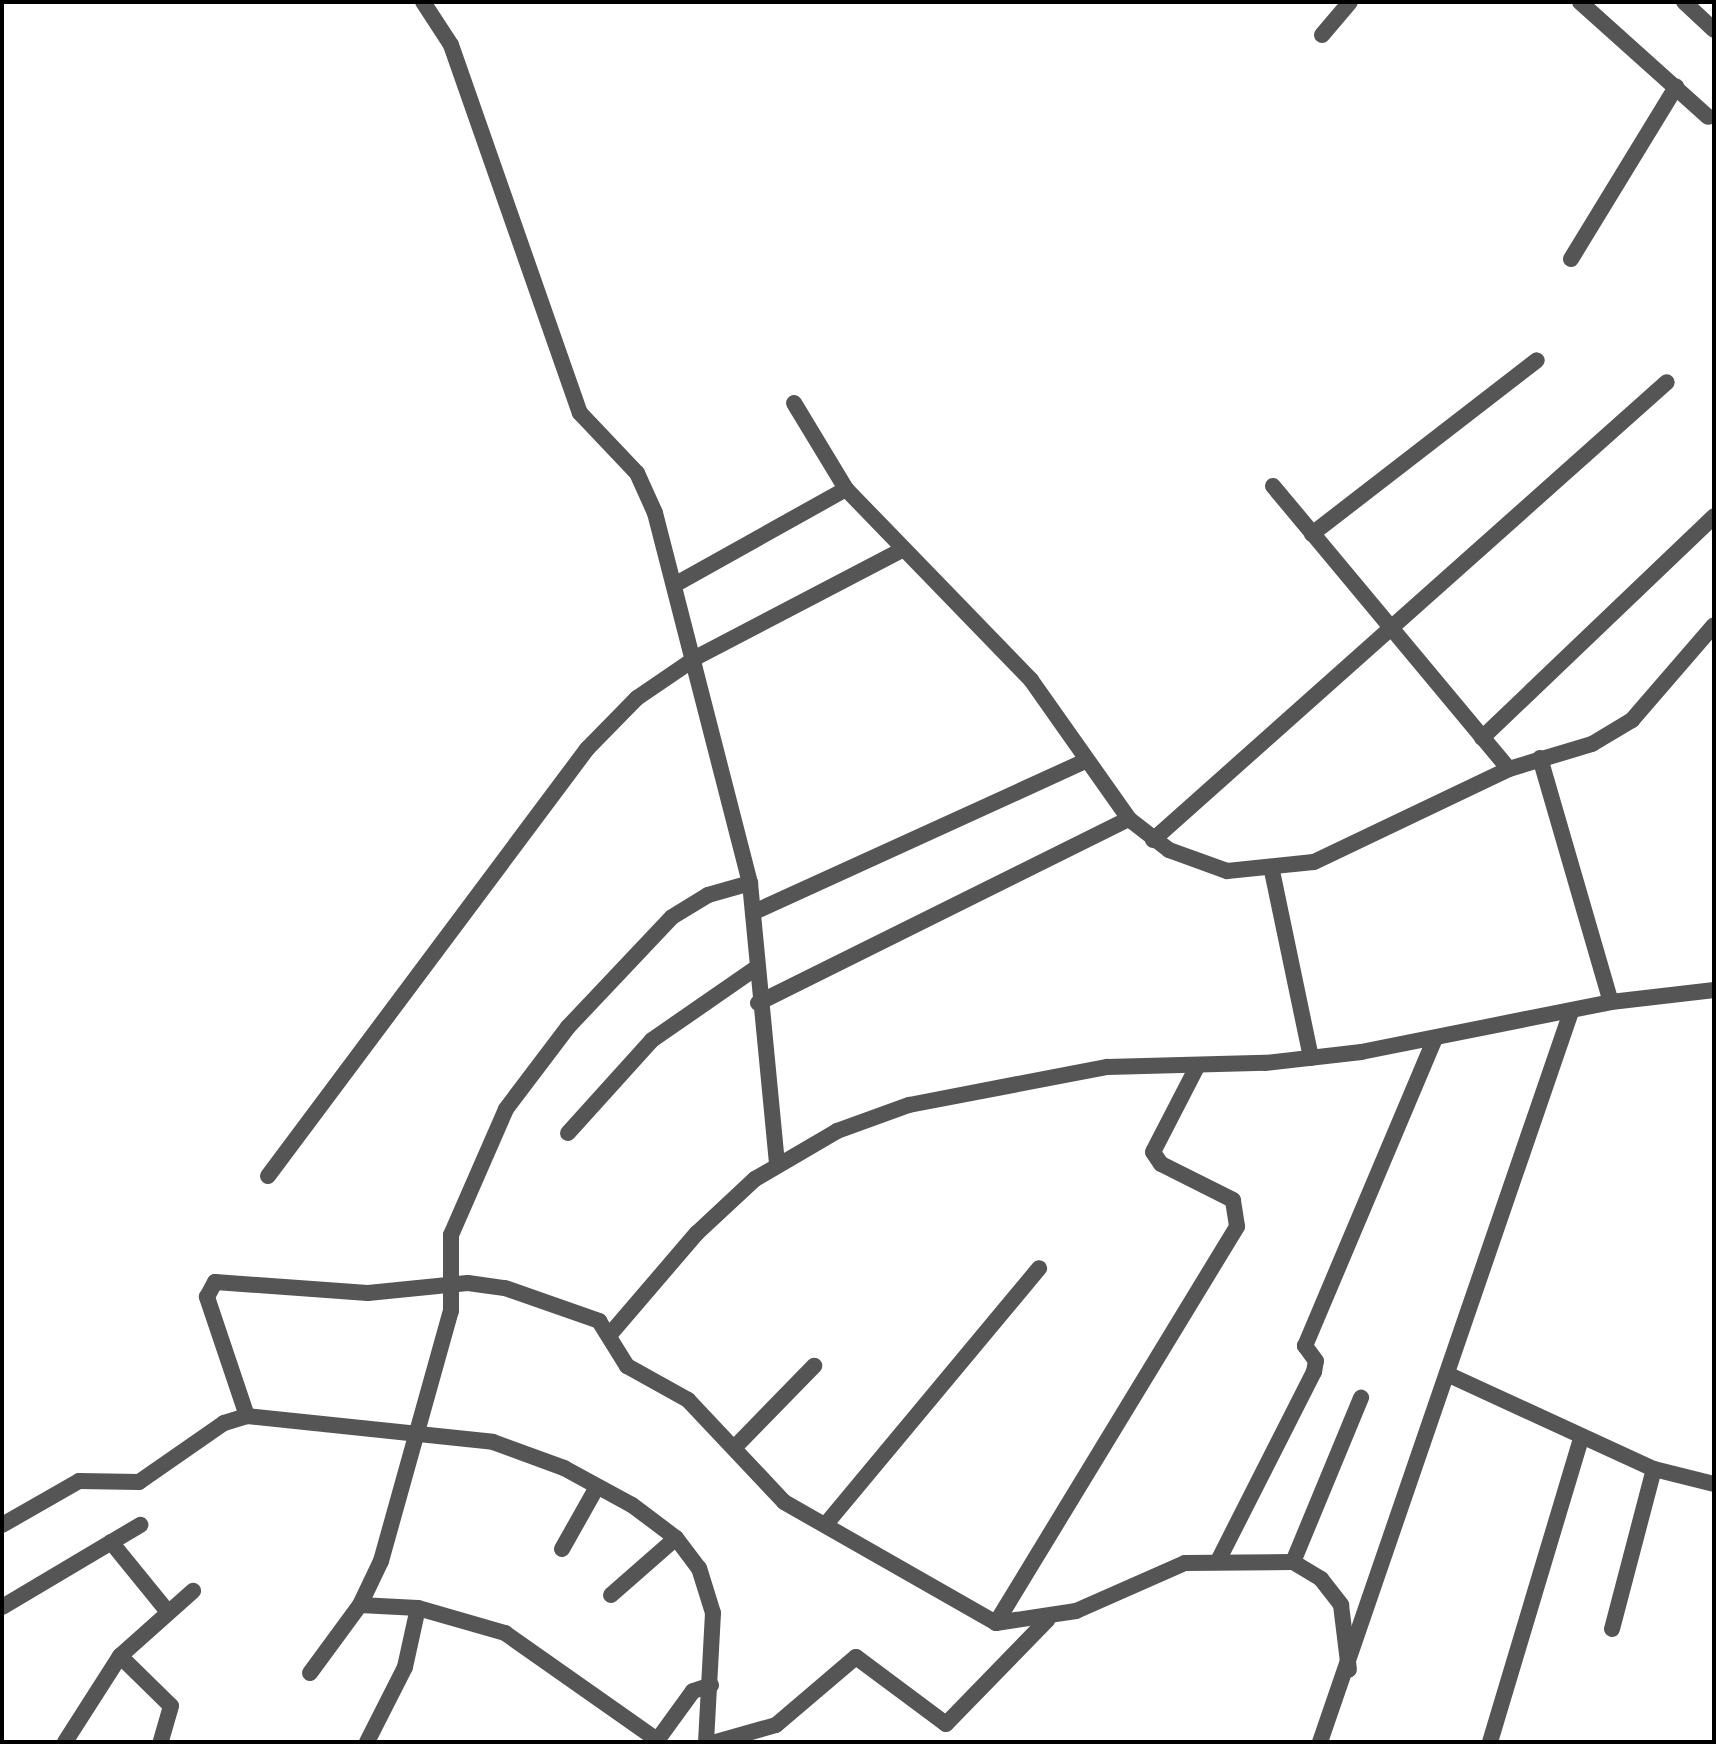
<!DOCTYPE html>
<style>
body{margin:0}
#map{position:relative;width:1716px;height:1744px;overflow:hidden;background:#fff;font-family:"Alegreya Sans",sans-serif}
div>[style]{position:absolute}
[style*='--x']{left:calc(var(--x)*1px);top:calc(var(--y)*1px);width:calc(var(--w)*1px);rotate:calc(var(--a)*1deg)}
.minor>*{height:16px;margin:-8px;padding:0 8px;transform-origin:8px;border-radius:8px;background:#555}
span{translate:-50% -50%;white-space:nowrap;text-align:center;line-height:1.15;-webkit-text-stroke:8px #fff;paint-order:stroke}
.frame{position:absolute;inset:0;border:4px solid #000;pointer-events:none}
</style>
<div id="map">
<div class="minor">
<i style="--x:423;--y:2;--w:51;--a:56.9"></i>
<i style="--x:451;--y:45;--w:390;--a:70.7"></i>
<i style="--x:580;--y:413;--w:83;--a:46.5"></i>
<i style="--x:637;--y:473;--w:44;--a:65.8"></i>
<i style="--x:655;--y:513;--w:382;--a:75.6"></i>
<i style="--x:750;--y:883;--w:281;--a:84.5"></i>
<i style="--x:1580;--y:2;--w:172;--a:41.9"></i>
<i style="--x:1684;--y:2;--w:41;--a:43"></i>
<i style="--x:1322;--y:35;--w:43;--a:-49.7"></i>
<i style="--x:1571;--y:259;--w:202;--a:-58.6"></i>
<i style="--x:794;--y:403;--w:100;--a:58.8"></i>
<i style="--x:846;--y:489;--w:266;--a:45.9"></i>
<i style="--x:1031;--y:680;--w:170;--a:54.8"></i>
<i style="--x:1129;--y:819;--w:51;--a:37.8"></i>
<i style="--x:1169;--y:850;--w:62;--a:19.9"></i>
<i style="--x:1227;--y:871;--w:87;--a:-5.9"></i>
<i style="--x:1314;--y:862;--w:216;--a:-25.5"></i>
<i style="--x:1509;--y:769;--w:87;--a:-16.8"></i>
<i style="--x:1592;--y:744;--w:47;--a:-31"></i>
<i style="--x:1632;--y:720;--w:125;--a:-49.2"></i>
<i style="--x:1273;--y:486;--w:368;--a:50.2"></i>
<i style="--x:1312;--y:534;--w:284;--a:-37.7"></i>
<i style="--x:676;--y:584;--w:195;--a:-29.2"></i>
<i style="--x:1482;--y:738;--w:321;--a:-43.7"></i>
<i style="--x:1540;--y:758;--w:254;--a:73.8"></i>
<i style="--x:1153;--y:840;--w:688;--a:-41.7"></i>
<i style="--x:1272;--y:871;--w:191;--a:78.2"></i>
<i style="--x:754;--y:912;--w:364;--a:-24.5"></i>
<i style="--x:758;--y:1003;--w:414;--a:-26.4"></i>
<i style="--x:568;--y:1133;--w:125;--a:-47.9"></i>
<i style="--x:652;--y:1040;--w:126;--a:-34.7"></i>
<i style="--x:268;--y:1176;--w:533;--a:-53.24"></i>
<i style="--x:587;--y:749;--w:71;--a:-45.6"></i>
<i style="--x:637;--y:698;--w:73;--a:-34.3"></i>
<i style="--x:697;--y:657;--w:233;--a:-27.6"></i>
<i style="--x:612;--y:1332;--w:130;--a:-49.4"></i>
<i style="--x:697;--y:1233;--w:79;--a:-43"></i>
<i style="--x:755;--y:1179;--w:95;--a:-30.3"></i>
<i style="--x:837;--y:1131;--w:77;--a:-19.9"></i>
<i style="--x:909;--y:1105;--w:202;--a:-10.9"></i>
<i style="--x:1107;--y:1067;--w:158;--a:-1.5"></i>
<i style="--x:1265;--y:1063;--w:97;--a:-6.5"></i>
<i style="--x:1361;--y:1052;--w:255;--a:-11.3"></i>
<i style="--x:1611;--y:1002;--w:104;--a:-6.6"></i>
<i style="--x:1447;--y:1374;--w:228;--a:24.7"></i>
<i style="--x:1654;--y:1469;--w:62;--a:14"></i>
<i style="--x:247;--y:1416;--w:126;--a:-108.6"></i>
<i style="--x:207;--y:1297;--w:17;--a:-62"></i>
<i style="--x:215;--y:1282;--w:153;--a:4.1"></i>
<i style="--x:368;--y:1293;--w:100;--a:-5.7"></i>
<i style="--x:468;--y:1283;--w:37;--a:8"></i>
<i style="--x:505;--y:1288;--w:100;--a:19.3"></i>
<i style="--x:599;--y:1321;--w:53;--a:58.1"></i>
<i style="--x:627;--y:1366;--w:70;--a:29.1"></i>
<i style="--x:688;--y:1400;--w:140;--a:46.7"></i>
<i style="--x:784;--y:1502;--w:244;--a:29.7"></i>
<i style="--x:996;--y:1623;--w:81;--a:-8.5"></i>
<i style="--x:1076;--y:1611;--w:119;--a:-23.8"></i>
<i style="--x:1185;--y:1563;--w:108;--a:-0.5"></i>
<i style="--x:1293;--y:1562;--w:33;--a:31"></i>
<i style="--x:1321;--y:1579;--w:33;--a:52"></i>
<i style="--x:1341;--y:1605;--w:65;--a:83"></i>
<i style="--x:734;--y:1448;--w:115;--a:-45.7"></i>
<i style="--x:826;--y:1524;--w:333;--a:-50.2"></i>
<i style="--x:2;--y:1525;--w:89;--a:-29.7"></i>
<i style="--x:79;--y:1481;--w:60;--a:1"></i>
<i style="--x:139;--y:1482;--w:103;--a:-34.8"></i>
<i style="--x:224;--y:1423;--w:24;--a:-17"></i>
<i style="--x:247;--y:1416;--w:247;--a:6"></i>
<i style="--x:493;--y:1442;--w:76;--a:20.1"></i>
<i style="--x:564;--y:1468;--w:77;--a:28.6"></i>
<i style="--x:632;--y:1505;--w:55;--a:36.9"></i>
<i style="--x:676;--y:1538;--w:38;--a:53"></i>
<i style="--x:699;--y:1568;--w:47;--a:72.7"></i>
<i style="--x:713;--y:1613;--w:129;--a:93.1"></i>
<i style="--x:111;--y:1542;--w:89;--a:50.9"></i>
<i style="--x:562;--y:1549;--w:71;--a:-60.6"></i>
<i style="--x:1219;--y:1559;--w:210;--a:-63.1"></i>
<i style="--x:1314;--y:1372;--w:11;--a:-80"></i>
<i style="--x:1316;--y:1361;--w:19;--a:-126"></i>
<i style="--x:1305;--y:1346;--w:334;--a:-67.1"></i>
<i style="--x:1293;--y:1562;--w:178;--a:-67.5"></i>
<i style="--x:611;--y:1595;--w:86;--a:-41.2"></i>
<i style="--x:360;--y:1605;--w:58;--a:3"></i>
<i style="--x:418;--y:1608;--w:91;--a:16"></i>
<i style="--x:505;--y:1633;--w:186;--a:35.1"></i>
<i style="--x:2;--y:1607;--w:161;--a:-30.7"></i>
<i style="--x:996;--y:1623;--w:464;--a:-58.7"></i>
<i style="--x:1237;--y:1226;--w:26;--a:-99"></i>
<i style="--x:1233;--y:1200;--w:80;--a:-153.4"></i>
<i style="--x:1161;--y:1164;--w:14;--a:-124"></i>
<i style="--x:1153;--y:1152;--w:98;--a:-62.7"></i>
<i style="--x:1612;--y:1629;--w:165;--a:-75.3"></i>
<i style="--x:120;--y:1656;--w:71;--a:44.4"></i>
<i style="--x:171;--y:1706;--w:37;--a:106"></i>
<i style="--x:310;--y:1673;--w:84;--a:-53.7"></i>
<i style="--x:360;--y:1605;--w:49;--a:-64.5"></i>
<i style="--x:381;--y:1561;--w:260;--a:-74.4"></i>
<i style="--x:451;--y:1311;--w:76;--a:-90"></i>
<i style="--x:451;--y:1235;--w:137;--a:-66.4"></i>
<i style="--x:506;--y:1109;--w:103;--a:-52.9"></i>
<i style="--x:568;--y:1027;--w:151;--a:-46.6"></i>
<i style="--x:672;--y:917;--w:42;--a:-31.4"></i>
<i style="--x:708;--y:895;--w:44;--a:-15.9"></i>
<i style="--x:65;--y:1742;--w:102;--a:-57.4"></i>
<i style="--x:120;--y:1656;--w:98;--a:-41.7"></i>
<i style="--x:367;--y:1742;--w:84;--a:-63.1"></i>
<i style="--x:405;--y:1667;--w:60;--a:-77.6"></i>
<i style="--x:656;--y:1742;--w:63;--a:-54"></i>
<i style="--x:693;--y:1691;--w:19;--a:-18"></i>
<i style="--x:716;--y:1742;--w:62;--a:-15.8"></i>
<i style="--x:776;--y:1725;--w:105;--a:-40.4"></i>
<i style="--x:856;--y:1657;--w:112;--a:36.7"></i>
<i style="--x:946;--y:1724;--w:146;--a:-45.8"></i>
<i style="--x:1320;--y:1742;--w:772;--a:-71.03"></i>
<i style="--x:1490;--y:1742;--w:317;--a:-73.3"></i>
</div>
<div class="frame"></div>
</div>
